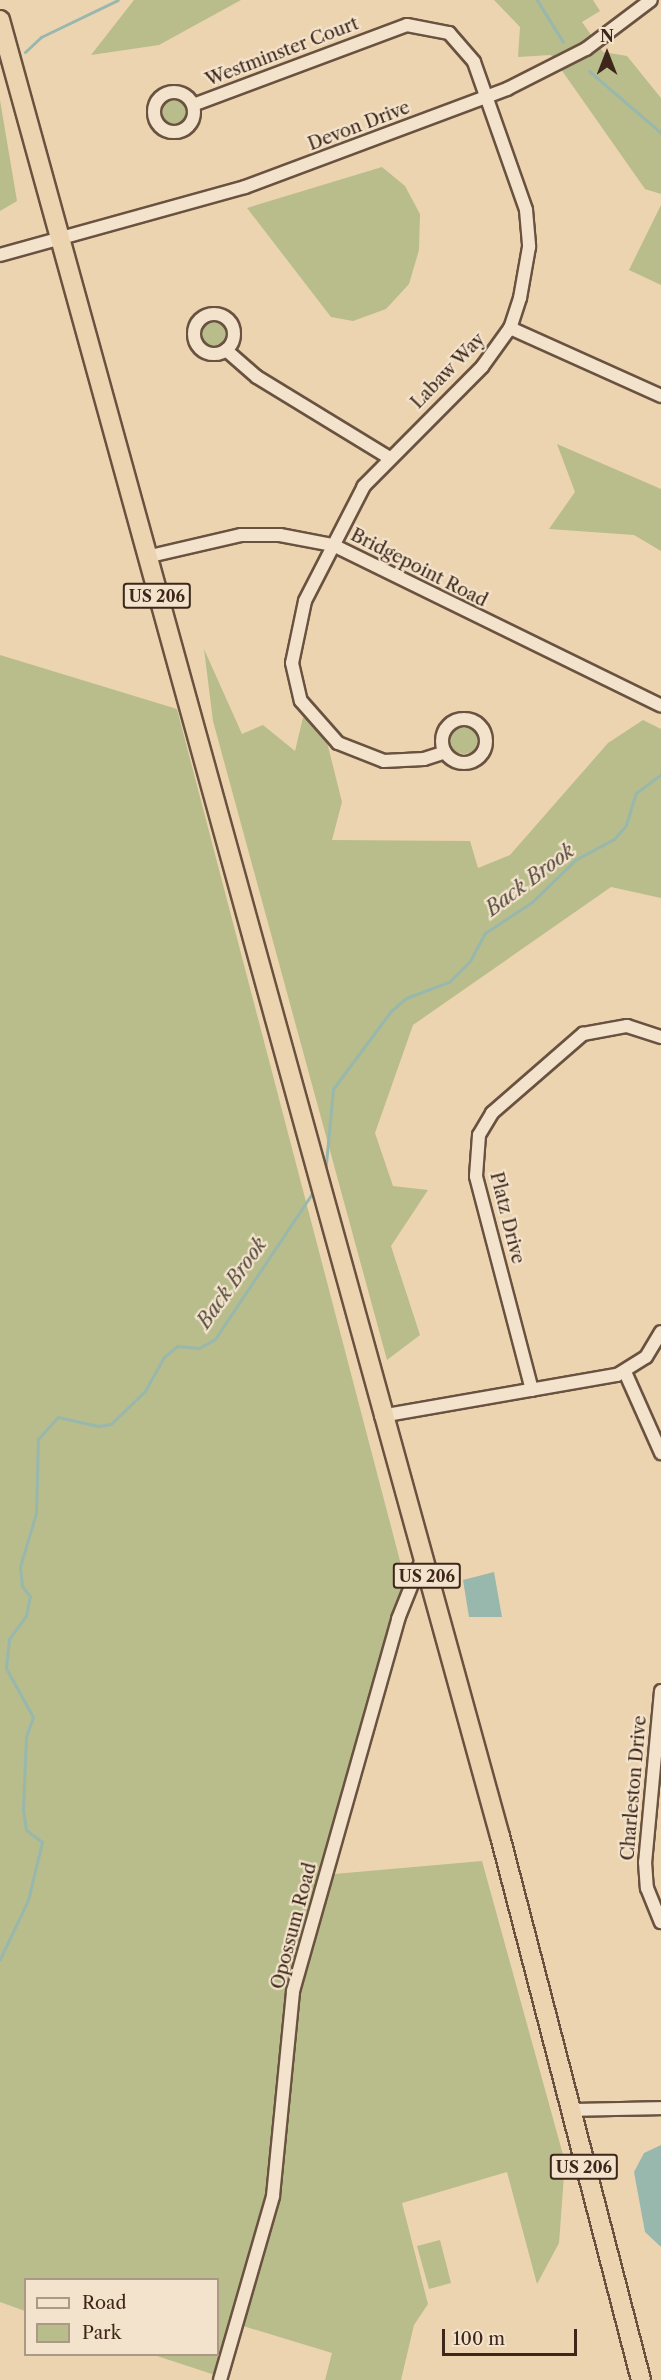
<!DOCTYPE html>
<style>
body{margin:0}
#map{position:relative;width:661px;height:2380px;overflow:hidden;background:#ecd4b0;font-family:"Libre Caslon Text",serif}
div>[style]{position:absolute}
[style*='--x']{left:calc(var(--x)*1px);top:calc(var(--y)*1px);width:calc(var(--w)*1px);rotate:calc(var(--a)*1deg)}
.green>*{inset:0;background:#b8bd8b}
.round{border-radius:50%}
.water>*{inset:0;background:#99b8ad}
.stream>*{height:3px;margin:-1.5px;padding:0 1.5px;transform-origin:1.5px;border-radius:1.5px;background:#99b8ad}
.roads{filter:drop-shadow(2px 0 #6a5240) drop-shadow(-2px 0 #6a5240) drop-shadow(0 2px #6a5240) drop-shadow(0 -2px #6a5240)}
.minor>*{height:12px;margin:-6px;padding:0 6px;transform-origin:6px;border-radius:6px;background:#f3e3cc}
.minor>.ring{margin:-6px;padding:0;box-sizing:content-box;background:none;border:12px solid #f3e3cc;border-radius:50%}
.highway>*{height:18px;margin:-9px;padding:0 9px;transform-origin:9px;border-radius:9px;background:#ecd4b0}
span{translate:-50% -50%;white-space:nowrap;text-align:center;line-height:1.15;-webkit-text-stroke:4.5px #f3e3cc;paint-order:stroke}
.shield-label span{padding:2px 4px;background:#f3e3cc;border:2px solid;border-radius:4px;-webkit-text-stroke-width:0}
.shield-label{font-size:16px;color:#3e271a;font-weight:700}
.street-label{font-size:18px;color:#3e271a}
.water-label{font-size:20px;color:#554b3f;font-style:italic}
.legend{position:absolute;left:24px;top:2278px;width:195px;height:78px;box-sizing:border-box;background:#f3e3cc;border:2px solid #ab9885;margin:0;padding:8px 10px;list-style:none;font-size:18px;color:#3e271a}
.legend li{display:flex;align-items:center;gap:12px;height:30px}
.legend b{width:30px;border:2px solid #ab9885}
.north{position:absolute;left:577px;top:24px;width:60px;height:60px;-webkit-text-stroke:4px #f3e3cc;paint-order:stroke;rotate:0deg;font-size:16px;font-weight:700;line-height:24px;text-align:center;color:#3e271a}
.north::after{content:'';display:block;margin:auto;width:21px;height:27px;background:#3e271a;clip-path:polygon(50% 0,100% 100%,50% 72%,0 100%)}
.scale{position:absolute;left:442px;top:2329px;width:135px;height:27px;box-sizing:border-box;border:3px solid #3e271a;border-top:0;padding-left:8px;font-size:18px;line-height:21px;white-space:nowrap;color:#3e271a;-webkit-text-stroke:4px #f3e3cc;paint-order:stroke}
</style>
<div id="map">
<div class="green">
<i style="clip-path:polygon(134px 0,241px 0,159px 45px,91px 55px)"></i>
<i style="clip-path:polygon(494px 0,593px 0,600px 11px,582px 22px,603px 52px,627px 56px,661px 98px,661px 194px,645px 189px,551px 55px,518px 57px,520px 27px)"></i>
<i class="round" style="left:158px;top:94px;width:30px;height:30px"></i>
<i style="clip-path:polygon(0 100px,17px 201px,0 211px)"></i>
<i style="clip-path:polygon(382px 167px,405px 186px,420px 214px,419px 250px,409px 284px,386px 309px,353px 321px,331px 317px,247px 208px)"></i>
<i style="clip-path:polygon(661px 205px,661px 285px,629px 270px)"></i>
<i class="round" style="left:198px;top:318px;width:30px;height:30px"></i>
<i style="clip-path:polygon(557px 444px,661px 489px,661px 551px,634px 535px,549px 529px,575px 492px)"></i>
<i style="clip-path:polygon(204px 649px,242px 734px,263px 725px,295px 751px,306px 705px,324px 730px,342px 802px,332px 840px,470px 841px,478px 868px,510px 855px,608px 743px,643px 720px,661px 729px,661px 898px,611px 887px,413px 1025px,375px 1133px,393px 1186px,428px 1190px,391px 1246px,420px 1335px,387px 1360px,213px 721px)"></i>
<i style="clip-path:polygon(0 655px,177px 709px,405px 1580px,323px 1875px,482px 1861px,565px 2162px,559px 2243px,537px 2284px,507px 2172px,402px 2203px,428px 2304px,414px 2325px,401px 2380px,325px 2380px,332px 2353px,233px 2323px,218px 2376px,154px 2355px,218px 2354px,218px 2280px,26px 2280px,25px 2311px,0 2302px)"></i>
<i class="round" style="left:449px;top:724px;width:30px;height:30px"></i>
<i style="clip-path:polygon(440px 2240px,451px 2283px,429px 2289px,417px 2246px)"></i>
</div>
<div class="water">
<i style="clip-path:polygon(494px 1572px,502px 1617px,469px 1617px,463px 1580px)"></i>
<i style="clip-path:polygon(661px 2145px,661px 2247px,645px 2232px,634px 2172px,644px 2153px)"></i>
</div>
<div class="stream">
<i style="--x:537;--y:0;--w:49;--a:58.2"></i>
<i style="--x:25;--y:52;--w:22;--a:-43"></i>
<i style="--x:41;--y:37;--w:85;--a:-25.7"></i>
<i style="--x:589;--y:71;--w:95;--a:40.7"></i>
<i style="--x:325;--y:1174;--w:85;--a:-84.6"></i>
<i style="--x:333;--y:1089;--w:97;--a:-53.4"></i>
<i style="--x:391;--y:1011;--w:20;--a:-41"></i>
<i style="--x:406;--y:998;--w:46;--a:-20.4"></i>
<i style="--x:449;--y:982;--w:30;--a:-45"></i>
<i style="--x:470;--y:961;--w:32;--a:-62"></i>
<i style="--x:485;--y:933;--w:56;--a:-33.4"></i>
<i style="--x:532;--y:902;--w:60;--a:-44.3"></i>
<i style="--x:575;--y:860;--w:44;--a:-28.3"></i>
<i style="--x:614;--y:839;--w:18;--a:-49"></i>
<i style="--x:626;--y:825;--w:34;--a:-73"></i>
<i style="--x:636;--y:793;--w:31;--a:-37"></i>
<i style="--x:0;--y:1959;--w:65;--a:-64.6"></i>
<i style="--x:28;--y:1900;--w:60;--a:-76.4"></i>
<i style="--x:42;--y:1842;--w:20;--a:-143"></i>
<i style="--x:26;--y:1830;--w:21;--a:-98"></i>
<i style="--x:23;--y:1809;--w:72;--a:-87.6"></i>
<i style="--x:26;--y:1737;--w:21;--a:-71"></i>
<i style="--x:33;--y:1717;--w:56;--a:-118.9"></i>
<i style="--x:6;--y:1668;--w:29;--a:-84"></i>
<i style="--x:9;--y:1639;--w:29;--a:-54"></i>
<i style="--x:26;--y:1616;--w:20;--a:-79"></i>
<i style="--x:30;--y:1596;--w:13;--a:-129"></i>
<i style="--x:22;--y:1586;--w:19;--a:-96"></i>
<i style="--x:20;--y:1567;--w:56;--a:-73.5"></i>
<i style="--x:36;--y:1513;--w:74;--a:-88.5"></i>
<i style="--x:38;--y:1439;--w:30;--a:-48"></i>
<i style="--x:58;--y:1417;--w:41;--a:12.7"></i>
<i style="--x:98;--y:1426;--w:13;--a:-9"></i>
<i style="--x:111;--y:1424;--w:47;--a:-44.1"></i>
<i style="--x:145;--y:1391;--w:39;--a:-61"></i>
<i style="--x:164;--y:1357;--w:17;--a:-40"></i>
<i style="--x:177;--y:1346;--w:22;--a:5"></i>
<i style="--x:199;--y:1348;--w:18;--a:-29"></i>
<i style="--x:215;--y:1339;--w:180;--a:-56.3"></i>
</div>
<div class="roads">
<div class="minor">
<i class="ring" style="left:154px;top:92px;width:28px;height:28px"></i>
<i style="--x:193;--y:105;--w:228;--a:-20.5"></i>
<i style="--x:407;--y:25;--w:43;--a:10.8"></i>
<i style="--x:449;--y:33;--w:38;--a:49"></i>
<i style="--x:474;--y:62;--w:157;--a:70.6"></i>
<i style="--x:526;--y:210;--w:37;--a:85"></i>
<i style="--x:529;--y:247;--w:52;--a:100"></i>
<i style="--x:520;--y:298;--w:32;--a:108"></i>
<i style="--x:510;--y:328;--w:48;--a:125.7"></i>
<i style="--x:482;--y:367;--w:168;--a:134.8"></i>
<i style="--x:364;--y:486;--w:129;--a:117.2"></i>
<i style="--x:305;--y:601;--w:63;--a:101.8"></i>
<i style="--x:292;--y:663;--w:39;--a:77"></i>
<i style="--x:301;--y:701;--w:56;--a:48.6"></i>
<i style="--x:338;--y:743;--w:49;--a:21.4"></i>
<i style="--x:384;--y:761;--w:40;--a:-2.9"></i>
<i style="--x:424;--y:759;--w:22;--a:-18"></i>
<i style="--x:0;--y:255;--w:254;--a:-15.5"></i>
<i style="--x:245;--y:187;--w:280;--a:-20.5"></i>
<i style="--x:507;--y:89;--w:89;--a:-26.9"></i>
<i style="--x:586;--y:49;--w:81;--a:-37"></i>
<i class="ring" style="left:194px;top:314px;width:28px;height:28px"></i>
<i style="--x:510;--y:328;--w:166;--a:24.2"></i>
<i style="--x:226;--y:350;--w:41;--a:41.1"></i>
<i style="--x:257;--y:377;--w:153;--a:31.4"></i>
<i style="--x:146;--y:557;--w:98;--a:-13"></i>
<i style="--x:241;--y:535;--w:39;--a:0"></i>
<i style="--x:280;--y:535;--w:54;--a:10.7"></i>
<i style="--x:333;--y:545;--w:365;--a:26.1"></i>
<i class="ring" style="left:442px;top:719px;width:32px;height:32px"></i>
<i style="--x:625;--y:1372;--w:89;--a:66"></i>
<i style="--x:532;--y:1390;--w:221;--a:-104.7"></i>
<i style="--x:476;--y:1176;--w:41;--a:-85.8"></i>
<i style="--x:479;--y:1135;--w:26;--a:-59"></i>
<i style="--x:492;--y:1113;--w:121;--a:-41"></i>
<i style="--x:583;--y:1034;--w:45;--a:-10.3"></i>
<i style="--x:627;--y:1026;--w:36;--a:18"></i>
<i style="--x:381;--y:1416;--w:240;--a:-9.9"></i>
<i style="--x:617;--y:1375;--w:34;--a:-32"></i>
<i style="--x:646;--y:1357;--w:29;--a:-59"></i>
<i style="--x:661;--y:1691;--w:172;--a:95.3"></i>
<i style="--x:645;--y:1862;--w:26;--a:86"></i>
<i style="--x:647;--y:1888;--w:37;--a:68"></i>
<i style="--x:569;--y:2110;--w:92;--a:-1.2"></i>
<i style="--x:220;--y:2380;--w:191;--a:-73.9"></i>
<i style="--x:273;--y:2196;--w:206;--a:-84.4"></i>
<i style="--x:293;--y:1991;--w:387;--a:-74.2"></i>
<i style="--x:398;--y:1619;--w:65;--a:-68.2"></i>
</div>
<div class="highway">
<i style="--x:0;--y:20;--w:1884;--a:74.61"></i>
<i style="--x:500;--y:1836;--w:562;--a:75.47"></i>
</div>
</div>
<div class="shield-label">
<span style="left:157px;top:596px">US 206</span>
<span style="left:427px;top:1576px">US 206</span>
<span style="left:584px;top:2167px">US 206</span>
</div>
<div class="street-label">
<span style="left:282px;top:52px;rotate:-21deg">Westminster Court</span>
<span style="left:359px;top:126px;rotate:-21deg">Devon Drive</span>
<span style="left:448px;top:371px;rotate:-46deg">Labaw Way</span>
<span style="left:419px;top:568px;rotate:27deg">Bridgepoint Road</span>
<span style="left:507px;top:1218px;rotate:76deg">Platz Drive</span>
<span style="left:634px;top:1788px;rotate:-85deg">Charleston Drive</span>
<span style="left:294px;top:1926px;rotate:-75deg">Opossum Road</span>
</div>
<div class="water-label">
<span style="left:530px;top:880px;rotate:-37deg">Back Brook</span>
<span style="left:232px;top:1283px;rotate:-55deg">Back Brook</span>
</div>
<ul class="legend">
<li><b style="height:8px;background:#f3e3cc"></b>Road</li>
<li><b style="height:16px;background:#b8bd8b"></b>Park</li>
</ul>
<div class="north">N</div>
<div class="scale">100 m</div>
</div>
